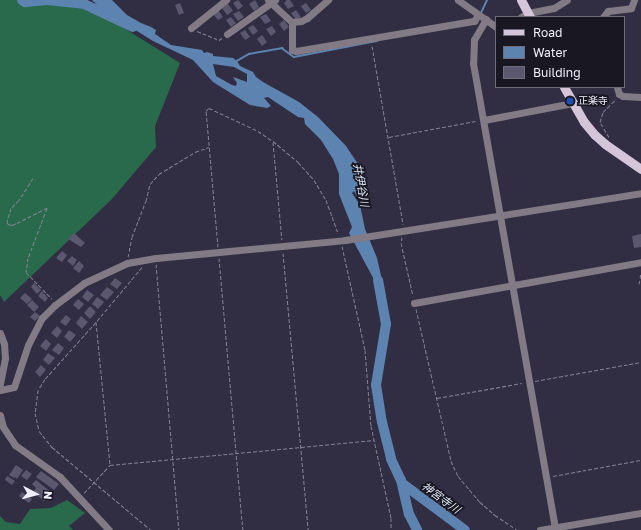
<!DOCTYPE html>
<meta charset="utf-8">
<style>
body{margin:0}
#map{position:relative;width:641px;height:530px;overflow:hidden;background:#312e43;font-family:"Golos Text","Noto Sans JP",sans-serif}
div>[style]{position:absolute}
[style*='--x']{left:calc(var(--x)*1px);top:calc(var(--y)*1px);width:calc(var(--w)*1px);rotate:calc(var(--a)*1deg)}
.forest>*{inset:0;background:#296a4c}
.water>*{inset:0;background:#5d83b1}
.stream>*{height:1.5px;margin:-0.75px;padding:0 0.75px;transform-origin:0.75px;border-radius:0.75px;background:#5d83b1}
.river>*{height:10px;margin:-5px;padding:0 5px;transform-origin:5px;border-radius:5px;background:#5d83b1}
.building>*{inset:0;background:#5a576f}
.path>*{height:1px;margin-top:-0.5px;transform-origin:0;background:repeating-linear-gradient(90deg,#848194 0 4px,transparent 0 6px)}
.minor>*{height:7px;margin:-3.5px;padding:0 3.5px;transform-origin:3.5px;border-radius:3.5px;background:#827b85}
.major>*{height:9px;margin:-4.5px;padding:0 4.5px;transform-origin:4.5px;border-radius:4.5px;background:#d4c5d9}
.dots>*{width:11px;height:11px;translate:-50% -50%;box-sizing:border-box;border:2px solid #191721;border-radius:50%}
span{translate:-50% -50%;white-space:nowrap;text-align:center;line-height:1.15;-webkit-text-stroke:3.5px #191721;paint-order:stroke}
.poi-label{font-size:10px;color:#f1effe}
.left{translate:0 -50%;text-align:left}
.water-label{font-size:11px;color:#d9e4f2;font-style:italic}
.legend{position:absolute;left:495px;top:16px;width:130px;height:72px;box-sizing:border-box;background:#191721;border:1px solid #6f6d79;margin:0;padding:5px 7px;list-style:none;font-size:12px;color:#f1effe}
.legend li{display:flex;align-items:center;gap:8px;height:20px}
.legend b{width:20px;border:1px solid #6f6d79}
.north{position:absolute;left:16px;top:474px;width:40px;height:40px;-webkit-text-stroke:3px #191721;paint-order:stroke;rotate:96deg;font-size:11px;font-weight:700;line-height:16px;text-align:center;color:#f1effe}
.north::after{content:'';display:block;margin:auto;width:14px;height:18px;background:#f1effe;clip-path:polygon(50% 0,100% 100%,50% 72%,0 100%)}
</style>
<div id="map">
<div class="forest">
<i style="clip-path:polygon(0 0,88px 0,90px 7px,180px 63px,155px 126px,156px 147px,112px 199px,4px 302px,0 295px)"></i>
<i style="clip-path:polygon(67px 500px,85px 513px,69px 526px,73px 530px,0 530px,0 516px,6px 522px,20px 524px,30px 509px,51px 508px)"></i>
</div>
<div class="water">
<i style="clip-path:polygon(evenodd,92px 0,112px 0,127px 15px,141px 23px,151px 27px,156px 30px,155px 34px,171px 45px,202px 50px,204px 53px,207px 52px,213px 54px,213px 56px,233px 58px,237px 61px,240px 66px,253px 72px,256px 77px,263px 82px,299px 102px,318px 117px,346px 146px,358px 164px,362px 174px,360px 192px,363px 198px,358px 198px,354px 191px,352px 193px,360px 205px,365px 229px,377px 258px,385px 293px,378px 294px,378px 287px,349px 233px,352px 227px,339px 194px,339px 174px,333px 159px,321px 140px,305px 124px,304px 118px,298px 117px,268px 97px,264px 98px,271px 106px,267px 108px,250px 105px,213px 82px,193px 60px,153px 41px,100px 8px,92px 0,213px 64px,234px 67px,247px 74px,247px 82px,233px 77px,237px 83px,236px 86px,232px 85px,216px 76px,213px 64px)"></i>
</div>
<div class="stream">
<i style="--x:481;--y:13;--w:14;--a:-65"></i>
<i style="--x:237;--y:61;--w:14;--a:-30"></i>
<i style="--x:249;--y:54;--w:34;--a:-10"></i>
<i style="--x:282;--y:48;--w:15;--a:37"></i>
<i style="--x:294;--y:57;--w:85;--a:-10.9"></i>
</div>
<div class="river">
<i style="--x:22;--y:0;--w:4;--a:34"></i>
<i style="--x:25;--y:2;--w:22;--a:-5"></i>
<i style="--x:47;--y:0;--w:37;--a:6"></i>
<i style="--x:84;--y:4;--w:54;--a:25.1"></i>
<i style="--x:378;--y:280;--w:45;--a:79.7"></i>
<i style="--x:386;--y:324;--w:62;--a:99.3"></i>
<i style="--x:376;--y:385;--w:37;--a:81"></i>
<i style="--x:382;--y:422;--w:38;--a:76"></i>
<i style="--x:391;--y:459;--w:23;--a:65"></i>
<i style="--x:401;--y:480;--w:35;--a:77"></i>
<i style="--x:409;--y:514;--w:18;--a:63"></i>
<i style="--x:403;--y:484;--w:77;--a:36.6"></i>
</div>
<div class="building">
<i style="clip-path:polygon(238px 0,243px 6px,238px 10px,233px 3px)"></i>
<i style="clip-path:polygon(255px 0,259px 7px,254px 11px,249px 4px)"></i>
<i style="clip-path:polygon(287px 0,290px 0,294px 6px,288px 9px,284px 3px)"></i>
<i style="clip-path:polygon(180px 3px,184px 13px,179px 15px,175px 5px)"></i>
<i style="clip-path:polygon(306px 3px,311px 10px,306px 13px,301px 6px)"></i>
<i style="clip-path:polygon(228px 4px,233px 11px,227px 15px,222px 8px)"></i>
<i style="clip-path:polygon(218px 10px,223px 17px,218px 20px,213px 14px)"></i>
<i style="clip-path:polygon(296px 10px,301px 17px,296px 20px,291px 13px)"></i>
<i style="clip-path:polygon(239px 11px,244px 17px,238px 21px,233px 14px)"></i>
<i style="clip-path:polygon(266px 14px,271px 21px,265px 24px,260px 17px)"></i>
<i style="clip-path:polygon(231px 17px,236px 23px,231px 27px,226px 20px)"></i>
<i style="clip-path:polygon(284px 20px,289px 27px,284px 31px,279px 24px)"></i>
<i style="clip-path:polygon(253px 25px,258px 31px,253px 35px,248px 28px)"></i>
<i style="clip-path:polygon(272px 26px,276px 32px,271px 36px,266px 29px)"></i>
<i style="clip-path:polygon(245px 30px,250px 37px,245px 40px,240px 33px)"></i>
<i style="clip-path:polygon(262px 35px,267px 42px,262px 46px,257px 39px)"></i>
<i style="clip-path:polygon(74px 233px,85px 243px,81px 247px,68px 239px)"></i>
<i style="clip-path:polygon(641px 234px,641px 247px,634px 248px,632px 236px)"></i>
<i style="clip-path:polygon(62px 251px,67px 255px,62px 262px,56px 258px)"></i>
<i style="clip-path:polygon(72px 256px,77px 260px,73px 266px,67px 261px)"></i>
<i style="clip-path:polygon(79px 261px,84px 266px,79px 273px,73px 268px)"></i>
<i style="clip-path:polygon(115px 278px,122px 283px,117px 289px,110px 284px)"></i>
<i style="clip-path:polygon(34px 283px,41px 290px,37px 294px,31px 287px)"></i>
<i style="clip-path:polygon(107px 287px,114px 292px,107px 300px,100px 295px)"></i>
<i style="clip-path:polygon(87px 290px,94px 295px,88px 302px,82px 297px)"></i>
<i style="clip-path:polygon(42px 291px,48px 298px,45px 302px,38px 296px)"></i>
<i style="clip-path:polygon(25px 293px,32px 299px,27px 304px,20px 298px)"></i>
<i style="clip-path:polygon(97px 297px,104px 302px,98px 309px,92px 304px)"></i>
<i style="clip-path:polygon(78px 299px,84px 304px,79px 310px,73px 305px)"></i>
<i style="clip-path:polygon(32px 300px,39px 307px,34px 312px,27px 305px)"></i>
<i style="clip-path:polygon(90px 306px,96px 312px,90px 319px,84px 313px)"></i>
<i style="clip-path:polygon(35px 312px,40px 316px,35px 321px,30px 317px)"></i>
<i style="clip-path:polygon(66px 315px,71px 319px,66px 326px,60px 322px)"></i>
<i style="clip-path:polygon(81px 316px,88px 322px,82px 329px,76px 323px)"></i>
<i style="clip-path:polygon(57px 326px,62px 331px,57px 338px,51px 333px)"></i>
<i style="clip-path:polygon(69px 330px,76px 335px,70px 342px,64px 337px)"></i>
<i style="clip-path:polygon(46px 339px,51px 344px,46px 351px,40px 346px)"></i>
<i style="clip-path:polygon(58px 343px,64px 348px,59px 355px,52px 350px)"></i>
<i style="clip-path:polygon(48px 353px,55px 358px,49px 365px,43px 360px)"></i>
<i style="clip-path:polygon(41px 365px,46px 370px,40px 377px,35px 372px)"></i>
<i style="clip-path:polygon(16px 465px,23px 470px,17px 479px,15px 477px,14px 478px,9px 475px)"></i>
<i style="clip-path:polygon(26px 470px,32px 474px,27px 480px,21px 476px)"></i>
<i style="clip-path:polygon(41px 471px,59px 484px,54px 490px,36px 477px)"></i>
<i style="clip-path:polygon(7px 476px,15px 481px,12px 485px,5px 480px)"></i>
<i style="clip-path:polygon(36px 480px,51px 492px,44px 501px,33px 492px,36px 488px,32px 484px)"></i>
<i style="clip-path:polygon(22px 492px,32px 499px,29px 503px,19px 496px)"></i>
</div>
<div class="path">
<i style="--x:197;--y:31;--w:24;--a:22"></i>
<i style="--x:219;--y:40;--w:4;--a:-34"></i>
<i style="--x:372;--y:46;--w:181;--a:80.1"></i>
<i style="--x:389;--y:137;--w:88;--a:-10.4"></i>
<i style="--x:609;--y:137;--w:17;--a:-121"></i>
<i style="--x:600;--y:122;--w:10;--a:-73"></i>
<i style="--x:603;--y:112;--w:18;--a:-45"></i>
<i style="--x:273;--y:142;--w:98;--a:84.8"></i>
<i style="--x:33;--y:178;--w:26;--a:122"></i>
<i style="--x:19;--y:200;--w:11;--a:135"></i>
<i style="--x:11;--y:208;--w:14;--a:107"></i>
<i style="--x:7;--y:221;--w:3;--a:72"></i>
<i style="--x:8;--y:224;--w:4;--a:14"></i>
<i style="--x:12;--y:225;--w:5;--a:-22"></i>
<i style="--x:17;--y:223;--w:34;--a:-27"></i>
<i style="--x:47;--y:208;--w:53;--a:110.8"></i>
<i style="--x:28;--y:258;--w:14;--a:98"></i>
<i style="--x:26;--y:272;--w:37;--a:46"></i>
<i style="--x:402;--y:237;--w:6;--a:99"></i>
<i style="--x:401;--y:243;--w:54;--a:77.2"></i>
<i style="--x:342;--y:246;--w:107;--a:77.5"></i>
<i style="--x:365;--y:350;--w:76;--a:85.5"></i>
<i style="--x:371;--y:426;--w:94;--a:77.7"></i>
<i style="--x:391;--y:518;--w:12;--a:90"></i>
<i style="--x:218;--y:247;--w:137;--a:-95"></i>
<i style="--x:206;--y:111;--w:4;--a:-45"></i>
<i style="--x:209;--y:108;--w:54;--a:25.1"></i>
<i style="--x:258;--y:131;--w:18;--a:34"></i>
<i style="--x:273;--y:141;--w:33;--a:40"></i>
<i style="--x:298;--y:162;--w:24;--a:48"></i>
<i style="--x:314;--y:180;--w:23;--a:59"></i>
<i style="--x:326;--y:200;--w:35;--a:70"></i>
<i style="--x:283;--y:253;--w:278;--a:84.8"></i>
<i style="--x:128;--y:257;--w:20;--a:-79"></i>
<i style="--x:132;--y:237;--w:39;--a:-69"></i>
<i style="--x:146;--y:201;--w:17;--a:-77"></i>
<i style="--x:150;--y:184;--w:13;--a:-48"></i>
<i style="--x:159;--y:174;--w:42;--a:-31.4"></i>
<i style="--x:195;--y:152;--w:15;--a:-20"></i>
<i style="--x:219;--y:258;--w:273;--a:85"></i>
<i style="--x:156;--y:264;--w:267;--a:85.1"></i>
<i style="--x:142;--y:267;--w:72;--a:129.9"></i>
<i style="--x:96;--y:322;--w:76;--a:131.8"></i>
<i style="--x:45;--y:379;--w:13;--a:122"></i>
<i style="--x:38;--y:390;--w:23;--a:97"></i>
<i style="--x:35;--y:413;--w:18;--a:77"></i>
<i style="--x:39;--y:431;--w:21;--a:51"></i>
<i style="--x:52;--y:447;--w:129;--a:40"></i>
<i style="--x:639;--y:284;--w:11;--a:-80"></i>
<i style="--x:416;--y:309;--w:156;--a:77"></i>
<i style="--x:451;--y:461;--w:17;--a:65"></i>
<i style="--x:458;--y:476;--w:34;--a:50"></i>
<i style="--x:480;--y:502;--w:20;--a:41"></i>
<i style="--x:495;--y:515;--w:27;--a:34"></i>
<i style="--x:96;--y:322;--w:143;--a:84.4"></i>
<i style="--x:535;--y:381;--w:108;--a:-10.2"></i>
<i style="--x:437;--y:398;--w:86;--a:-10"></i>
<i style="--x:553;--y:476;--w:89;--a:-10.3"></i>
<i style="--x:84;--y:493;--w:38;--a:-47"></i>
<i style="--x:110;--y:465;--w:265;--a:-5.4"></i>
</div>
<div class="minor">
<i style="--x:268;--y:0;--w:33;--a:43"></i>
<i style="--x:292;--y:22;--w:28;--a:90"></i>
<i style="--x:292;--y:50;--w:4;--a:14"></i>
<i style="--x:296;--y:51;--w:181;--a:-9.6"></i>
<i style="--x:474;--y:21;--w:7;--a:-56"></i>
<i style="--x:458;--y:0;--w:47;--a:35.4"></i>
<i style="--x:521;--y:17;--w:8;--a:-30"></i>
<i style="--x:528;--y:13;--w:26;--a:-11"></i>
<i style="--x:554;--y:8;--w:15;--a:-32"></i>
<i style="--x:603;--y:17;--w:8;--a:-50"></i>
<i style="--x:608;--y:11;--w:23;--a:-7"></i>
<i style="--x:631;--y:8;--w:9;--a:-69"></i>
<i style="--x:486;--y:19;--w:24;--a:120"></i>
<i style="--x:474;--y:40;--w:23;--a:92"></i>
<i style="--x:473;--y:63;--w:472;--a:80"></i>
<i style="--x:292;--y:22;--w:9;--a:-6"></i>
<i style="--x:301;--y:21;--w:7;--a:-27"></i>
<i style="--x:307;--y:18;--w:28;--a:-41"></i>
<i style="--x:191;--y:28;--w:45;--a:-38.7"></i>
<i style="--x:227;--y:34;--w:59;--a:-35.3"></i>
<i style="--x:617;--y:87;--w:7;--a:74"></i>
<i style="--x:619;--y:94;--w:4;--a:27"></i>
<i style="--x:623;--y:96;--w:18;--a:3"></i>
<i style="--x:484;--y:120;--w:90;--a:-10.9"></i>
<i style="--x:414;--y:303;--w:231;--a:-10.2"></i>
<i style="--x:0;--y:333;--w:12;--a:70"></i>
<i style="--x:4;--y:344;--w:14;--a:86"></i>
<i style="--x:5;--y:358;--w:26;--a:101"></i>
<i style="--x:0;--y:390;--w:14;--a:-12"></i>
<i style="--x:14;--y:387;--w:44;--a:-71.6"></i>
<i style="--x:28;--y:345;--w:30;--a:-63"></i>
<i style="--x:42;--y:318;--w:18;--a:-45"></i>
<i style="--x:55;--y:305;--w:36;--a:-37"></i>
<i style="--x:84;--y:283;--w:47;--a:-24.9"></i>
<i style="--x:127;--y:263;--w:29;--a:-10"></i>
<i style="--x:156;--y:258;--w:190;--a:-5.4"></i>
<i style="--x:345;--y:240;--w:300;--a:-9"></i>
<i style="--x:0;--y:415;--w:12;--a:76"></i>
<i style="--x:3;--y:427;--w:22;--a:56"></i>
<i style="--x:15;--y:445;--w:55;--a:35.4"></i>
<i style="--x:60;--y:477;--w:72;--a:47.2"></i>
<i style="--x:540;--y:530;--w:102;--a:-9.6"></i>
</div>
<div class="major">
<i style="--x:521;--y:0;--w:19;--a:62"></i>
<i style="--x:564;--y:87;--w:40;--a:60.3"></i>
<i style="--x:584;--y:122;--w:17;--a:50"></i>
<i style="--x:595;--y:135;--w:13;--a:42"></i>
<i style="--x:605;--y:144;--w:44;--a:34.8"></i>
</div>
<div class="dots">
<i style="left:570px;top:101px;background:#1a4fb4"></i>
</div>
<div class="poi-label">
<span class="left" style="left:578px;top:101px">正楽寺</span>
</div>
<div class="water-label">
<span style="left:361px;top:185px;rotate:80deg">井伊谷川</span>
<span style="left:441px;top:498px;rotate:36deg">神宮寺川</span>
</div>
<ul class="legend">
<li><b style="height:5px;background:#d4c5d9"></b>Road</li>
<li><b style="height:11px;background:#5d83b1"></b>Water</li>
<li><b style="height:11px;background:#5a576f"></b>Building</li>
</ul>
<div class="north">N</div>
</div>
